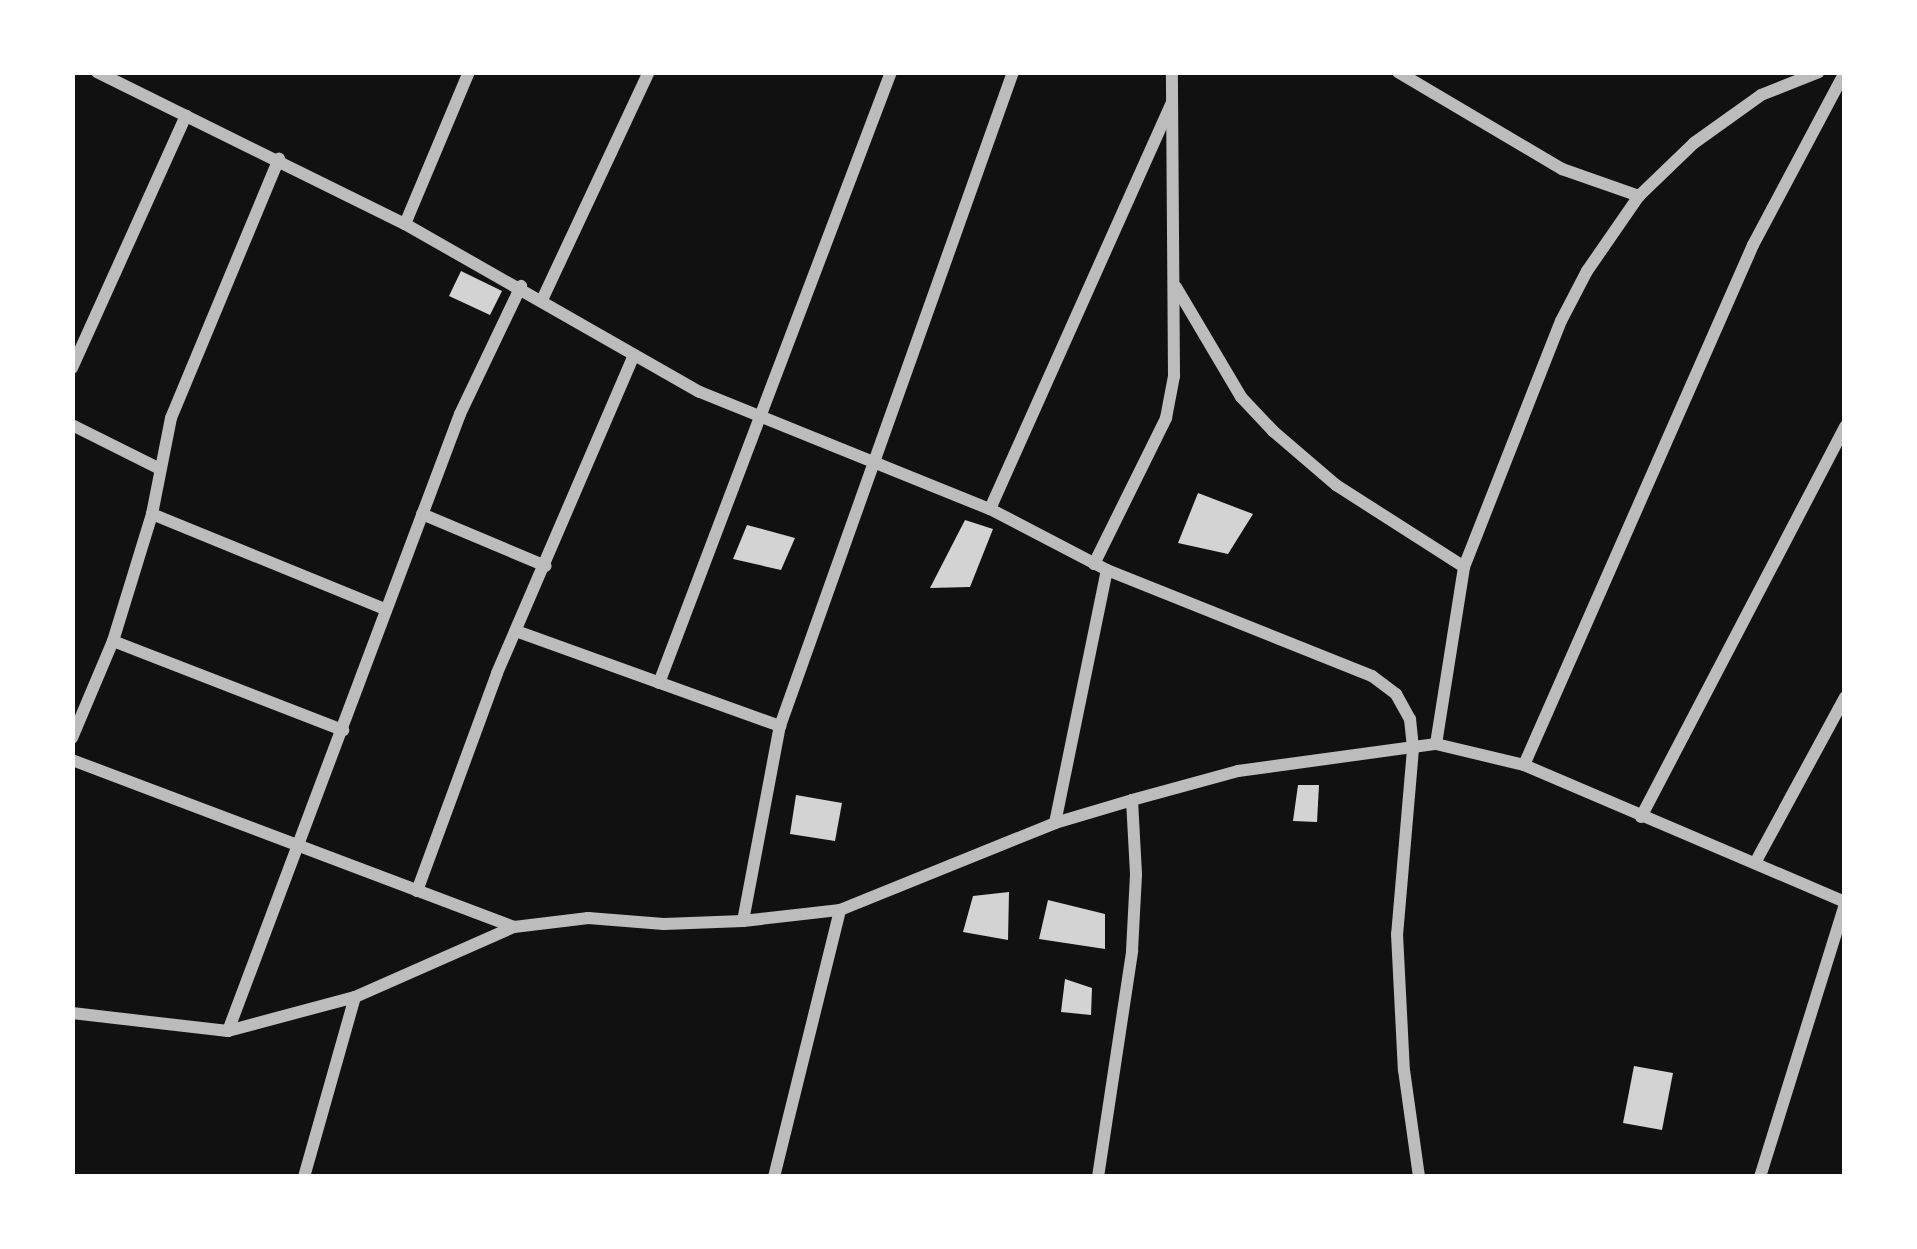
<!DOCTYPE html>
<style>
body{margin:0}
#map{position:relative;width:1917px;height:1249px;overflow:hidden;background:#111;font-family:Lora,serif}
div>[style]{position:absolute}
[style*='--x']{left:calc(var(--x)*1px);top:calc(var(--y)*1px);width:calc(var(--w)*1px);rotate:calc(var(--a)*1deg)}
.building>*{inset:0;background:#d3d3d3}
.minor>*{height:12px;margin:-6px;padding:0 6px;transform-origin:6px;border-radius:6px;background:#bcbcbc}
span{translate:-50% -50%;white-space:nowrap;text-align:center;line-height:1.15;-webkit-text-stroke:12px #fff;paint-order:stroke}
.frame{position:absolute;inset:0;border:75px solid #fff;pointer-events:none}
</style>
<div id="map">
<div class="building">
<i style="clip-path:polygon(461px 271px,502px 291px,490px 315px,449px 296px)"></i>
<i style="clip-path:polygon(1198px 493px,1253px 514px,1228px 554px,1178px 543px)"></i>
<i style="clip-path:polygon(965px 520px,993px 529px,970px 587px,930px 588px)"></i>
<i style="clip-path:polygon(747px 525px,795px 538px,781px 570px,733px 559px)"></i>
<i style="clip-path:polygon(1298px 785px,1319px 785px,1317px 822px,1293px 821px)"></i>
<i style="clip-path:polygon(796px 795px,842px 803px,835px 841px,790px 834px)"></i>
<i style="clip-path:polygon(1009px 892px,1008px 940px,963px 932px,973px 896px)"></i>
<i style="clip-path:polygon(1048px 900px,1105px 914px,1105px 949px,1039px 939px)"></i>
<i style="clip-path:polygon(1065px 979px,1092px 988px,1091px 1015px,1061px 1012px)"></i>
<i style="clip-path:polygon(1634px 1066px,1673px 1073px,1662px 1130px,1623px 1123px)"></i>
</div>
<div class="minor">
<i style="--x:97;--y:72;--w:343;--a:26.3"></i>
<i style="--x:405;--y:224;--w:339;--a:29.7"></i>
<i style="--x:700;--y:392;--w:313;--a:22"></i>
<i style="--x:990;--y:509;--w:132;--a:27.5"></i>
<i style="--x:1107;--y:570;--w:285;--a:21.8"></i>
<i style="--x:1372;--y:676;--w:30;--a:37"></i>
<i style="--x:1396;--y:694;--w:29;--a:61"></i>
<i style="--x:1410;--y:719;--w:30;--a:84"></i>
<i style="--x:1413;--y:749;--w:186;--a:94.9"></i>
<i style="--x:1397;--y:934;--w:136;--a:87.1"></i>
<i style="--x:1404;--y:1070;--w:108;--a:82"></i>
<i style="--x:1398;--y:72;--w:191;--a:30.6"></i>
<i style="--x:1562;--y:169;--w:82;--a:19.3"></i>
<i style="--x:405;--y:224;--w:165;--a:-67.2"></i>
<i style="--x:1176;--y:287;--w:128;--a:59.4"></i>
<i style="--x:1241;--y:397;--w:47;--a:46.7"></i>
<i style="--x:1273;--y:431;--w:83;--a:40.6"></i>
<i style="--x:1336;--y:485;--w:152;--a:32.6"></i>
<i style="--x:542;--y:300;--w:252;--a:-64.9"></i>
<i style="--x:72;--y:368;--w:277;--a:-65.7"></i>
<i style="--x:72;--y:425;--w:96;--a:26.6"></i>
<i style="--x:990;--y:509;--w:443;--a:-65.9"></i>
<i style="--x:152;--y:514;--w:252;--a:22.2"></i>
<i style="--x:422;--y:514;--w:134;--a:22.8"></i>
<i style="--x:1094;--y:564;--w:163;--a:-63.7"></i>
<i style="--x:1166;--y:418;--w:43;--a:-79.2"></i>
<i style="--x:1174;--y:376;--w:304;--a:-90.4"></i>
<i style="--x:516;--y:631;--w:281;--a:19.8"></i>
<i style="--x:113;--y:641;--w:247;--a:21.2"></i>
<i style="--x:659;--y:683;--w:654;--a:-69.21"></i>
<i style="--x:72;--y:738;--w:105;--a:-67.1"></i>
<i style="--x:113;--y:641;--w:133;--a:-72.9"></i>
<i style="--x:152;--y:514;--w:98;--a:-78.8"></i>
<i style="--x:171;--y:418;--w:281;--a:-67.4"></i>
<i style="--x:1436;--y:744;--w:179;--a:-81"></i>
<i style="--x:1464;--y:567;--w:264;--a:-68.5"></i>
<i style="--x:1561;--y:321;--w:56;--a:-62.5"></i>
<i style="--x:1587;--y:271;--w:91;--a:-55.3"></i>
<i style="--x:1639;--y:196;--w:76;--a:-43.9"></i>
<i style="--x:1694;--y:143;--w:82;--a:-35.6"></i>
<i style="--x:1761;--y:95;--w:62;--a:-21.6"></i>
<i style="--x:72;--y:760;--w:472;--a:20.7"></i>
<i style="--x:1524;--y:765;--w:568;--a:-66.23"></i>
<i style="--x:1753;--y:245;--w:196;--a:-62"></i>
<i style="--x:1641;--y:817;--w:441;--a:-62.4"></i>
<i style="--x:1055;--y:823;--w:258;--a:-78.4"></i>
<i style="--x:1755;--y:863;--w:189;--a:-61.5"></i>
<i style="--x:417;--y:891;--w:232;--a:-69.8"></i>
<i style="--x:497;--y:673;--w:344;--a:-66.7"></i>
<i style="--x:743;--y:921;--w:198;--a:-79.3"></i>
<i style="--x:780;--y:726;--w:694;--a:-70.39"></i>
<i style="--x:72;--y:1013;--w:157;--a:6.6"></i>
<i style="--x:228;--y:1031;--w:131;--a:-15"></i>
<i style="--x:355;--y:997;--w:174;--a:-23.8"></i>
<i style="--x:514;--y:927;--w:75;--a:-6.9"></i>
<i style="--x:588;--y:918;--w:76;--a:4.5"></i>
<i style="--x:664;--y:924;--w:79;--a:-2.2"></i>
<i style="--x:743;--y:921;--w:98;--a:-6.5"></i>
<i style="--x:840;--y:910;--w:232;--a:-22"></i>
<i style="--x:1055;--y:823;--w:80;--a:-16.6"></i>
<i style="--x:1132;--y:800;--w:110;--a:-15.3"></i>
<i style="--x:1238;--y:771;--w:200;--a:-7.8"></i>
<i style="--x:1436;--y:744;--w:90;--a:13.4"></i>
<i style="--x:1524;--y:765;--w:349;--a:23.1"></i>
<i style="--x:228;--y:1031;--w:659;--a:-69.39"></i>
<i style="--x:460;--y:414;--w:142;--a:-64.5"></i>
<i style="--x:304;--y:1177;--w:187;--a:-74.2"></i>
<i style="--x:774;--y:1177;--w:275;--a:-76.1"></i>
<i style="--x:1098;--y:1177;--w:229;--a:-81.4"></i>
<i style="--x:1132;--y:951;--w:77;--a:-87"></i>
<i style="--x:1136;--y:874;--w:74;--a:-93.1"></i>
<i style="--x:1760;--y:1177;--w:286;--a:-72.7"></i>
</div>
<div class="frame"></div>
</div>
